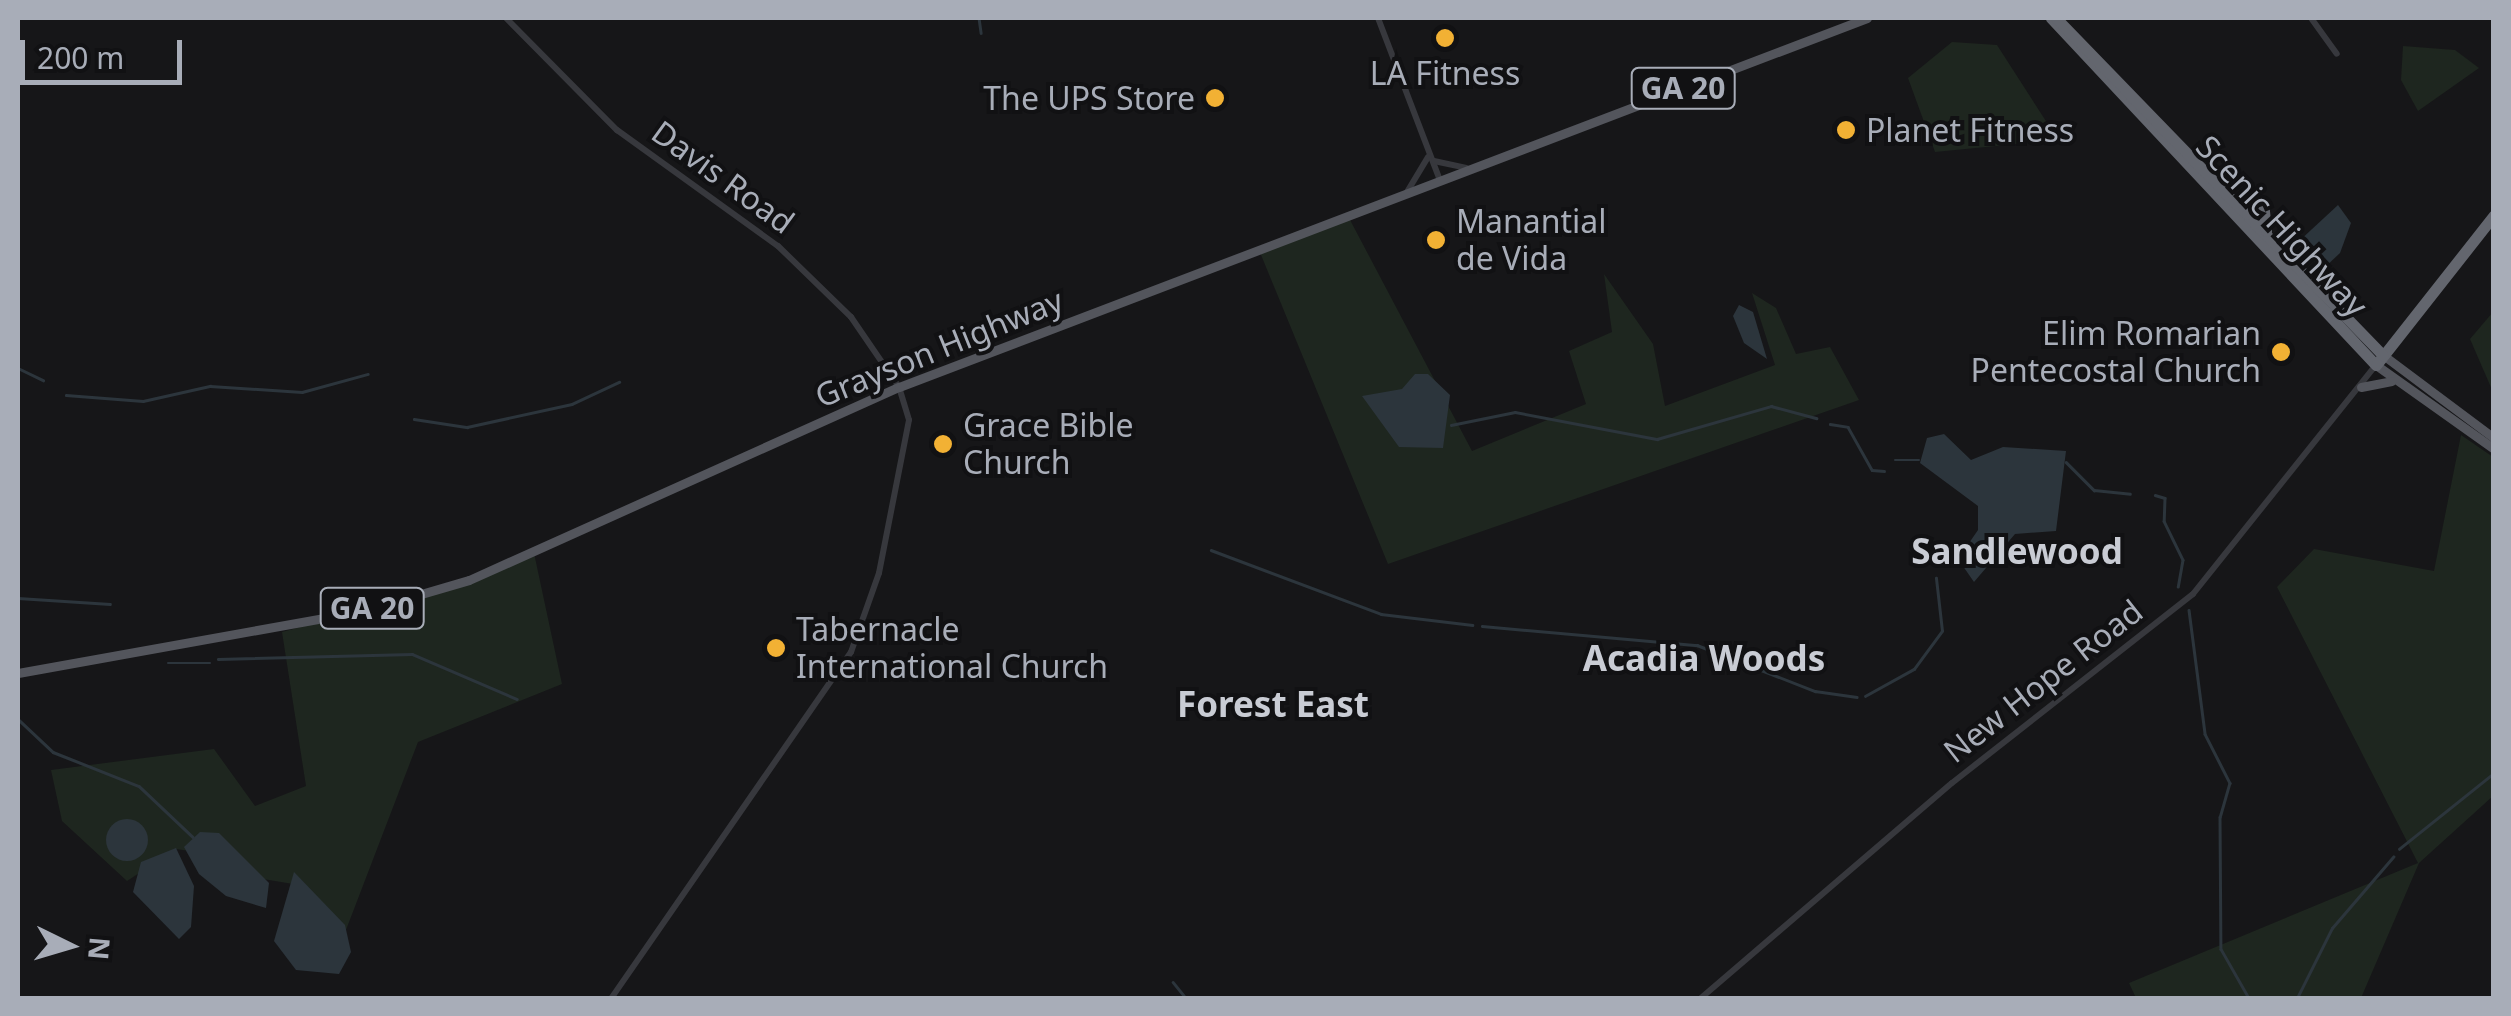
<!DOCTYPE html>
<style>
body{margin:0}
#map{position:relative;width:2511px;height:1016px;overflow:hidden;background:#161618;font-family:"Noto Sans",sans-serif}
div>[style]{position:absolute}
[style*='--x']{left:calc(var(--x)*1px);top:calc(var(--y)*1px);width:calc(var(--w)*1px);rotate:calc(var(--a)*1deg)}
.green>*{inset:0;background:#1e261f}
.water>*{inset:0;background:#2c353c}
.round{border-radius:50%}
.stream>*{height:2.5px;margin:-1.25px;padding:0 1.25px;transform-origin:1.25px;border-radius:1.25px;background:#2c353c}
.minor>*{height:6px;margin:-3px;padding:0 3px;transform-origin:3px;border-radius:3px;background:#37383d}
.major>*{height:9px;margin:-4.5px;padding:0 4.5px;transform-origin:4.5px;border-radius:4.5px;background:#53555c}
.highway>*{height:11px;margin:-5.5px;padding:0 5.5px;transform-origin:5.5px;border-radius:5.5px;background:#63666e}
.dots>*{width:28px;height:28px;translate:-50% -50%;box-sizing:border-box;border:5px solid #111113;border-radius:50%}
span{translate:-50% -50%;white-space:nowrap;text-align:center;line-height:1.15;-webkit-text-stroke:8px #111113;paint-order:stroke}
.shield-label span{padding:2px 8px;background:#111113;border:2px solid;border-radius:8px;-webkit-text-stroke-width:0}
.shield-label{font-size:30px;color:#a8adb8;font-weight:700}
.poi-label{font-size:32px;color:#a8adb8}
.right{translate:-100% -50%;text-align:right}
.left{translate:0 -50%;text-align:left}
.street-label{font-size:32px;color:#a8adb8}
.neighbourhood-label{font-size:35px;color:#c9ccd4;font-weight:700}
.frame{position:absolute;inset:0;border:20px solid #a8adb8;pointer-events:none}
.north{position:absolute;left:20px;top:896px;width:100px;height:100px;-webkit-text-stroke:8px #111113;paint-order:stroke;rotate:95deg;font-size:28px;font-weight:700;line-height:40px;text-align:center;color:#a8adb8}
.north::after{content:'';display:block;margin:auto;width:35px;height:45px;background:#a8adb8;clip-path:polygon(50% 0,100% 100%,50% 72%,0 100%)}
.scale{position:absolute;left:20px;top:40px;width:162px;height:45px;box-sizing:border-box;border:5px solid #a8adb8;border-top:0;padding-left:12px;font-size:30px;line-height:35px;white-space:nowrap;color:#a8adb8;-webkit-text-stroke:8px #111113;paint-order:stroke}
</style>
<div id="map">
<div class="green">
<i style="clip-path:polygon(1952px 42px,1997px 45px,2053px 132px,2048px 141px,1935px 152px,1908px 78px)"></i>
<i style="clip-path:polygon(2403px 46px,2455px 50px,2479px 68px,2418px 111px,2401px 80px)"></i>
<i style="clip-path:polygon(1349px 218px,1472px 451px,1586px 404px,1569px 351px,1612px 332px,1604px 274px,1653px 344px,1665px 406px,1775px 365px,1752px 293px,1776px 308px,1796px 354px,1830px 347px,1859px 400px,1388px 564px,1259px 250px)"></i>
<i style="clip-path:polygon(2493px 312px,2493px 392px,2470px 339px)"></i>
<i style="clip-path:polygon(2461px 435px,2493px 457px,2493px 796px,2419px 863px,2361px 998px,2136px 998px,2129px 983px,2418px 863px,2277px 587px,2314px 549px,2434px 571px)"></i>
<i style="clip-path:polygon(534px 553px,562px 684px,418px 742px,341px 943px,305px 886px,263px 879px,236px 858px,176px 849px,127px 881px,62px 821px,51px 770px,214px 749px,255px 806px,306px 786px,282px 632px,479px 579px)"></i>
</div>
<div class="water">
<i style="clip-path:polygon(2338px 205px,2351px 223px,2340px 253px,2322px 270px,2297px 243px)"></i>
<i style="clip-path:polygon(1739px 305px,1753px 312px,1767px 359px,1744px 343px,1733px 316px)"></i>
<i style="clip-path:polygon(1415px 374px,1428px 374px,1450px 395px,1443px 448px,1399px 447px,1362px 396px,1402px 389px)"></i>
<i style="clip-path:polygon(1944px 434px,1971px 460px,2003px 447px,2066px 451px,2056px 531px,2015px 534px,1974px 582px,1958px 559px,1978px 530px,1978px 506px,1920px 463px,1927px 438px)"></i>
<i class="round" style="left:106px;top:819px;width:42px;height:42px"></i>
<i style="clip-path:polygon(200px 832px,219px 833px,269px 883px,266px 908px,226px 896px,199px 874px,184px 847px)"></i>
<i style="clip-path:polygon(176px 848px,194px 886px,191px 927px,179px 939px,133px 892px,141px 862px)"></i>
<i style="clip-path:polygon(294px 872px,345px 925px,351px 952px,339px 974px,296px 970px,274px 941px)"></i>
</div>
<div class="stream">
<i style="--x:979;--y:18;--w:15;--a:82"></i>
<i style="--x:18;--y:368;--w:28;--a:26"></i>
<i style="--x:66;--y:395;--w:77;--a:4.5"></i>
<i style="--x:143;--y:401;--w:69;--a:-12.6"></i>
<i style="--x:210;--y:386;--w:92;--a:3.7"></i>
<i style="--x:302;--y:392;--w:68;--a:-15.3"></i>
<i style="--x:414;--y:419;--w:54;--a:8.6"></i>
<i style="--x:467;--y:427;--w:107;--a:-12.4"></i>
<i style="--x:572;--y:404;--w:52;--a:-25.1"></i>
<i style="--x:1830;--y:424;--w:18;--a:9"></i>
<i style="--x:1848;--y:427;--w:49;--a:60.8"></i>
<i style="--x:1872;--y:470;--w:12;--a:5"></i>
<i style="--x:1451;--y:425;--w:65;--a:-11.5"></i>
<i style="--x:1515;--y:412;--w:145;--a:10.8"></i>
<i style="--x:1657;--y:439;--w:119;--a:-16.1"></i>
<i style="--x:1771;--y:406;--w:47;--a:14.9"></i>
<i style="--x:1895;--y:460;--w:24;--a:0"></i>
<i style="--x:2066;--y:462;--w:40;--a:45"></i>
<i style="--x:2094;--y:490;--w:36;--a:6"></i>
<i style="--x:2155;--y:495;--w:10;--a:17"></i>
<i style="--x:2165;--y:498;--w:23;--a:92"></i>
<i style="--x:2164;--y:521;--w:43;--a:64"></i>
<i style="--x:2183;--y:560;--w:27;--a:100"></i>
<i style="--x:1211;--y:550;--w:182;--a:20.6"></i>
<i style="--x:1381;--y:614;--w:92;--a:6.9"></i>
<i style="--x:18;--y:598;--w:92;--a:3.7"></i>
<i style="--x:2189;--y:610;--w:125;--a:82.6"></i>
<i style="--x:2205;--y:734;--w:55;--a:63"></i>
<i style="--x:2230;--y:783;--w:35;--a:106"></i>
<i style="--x:2220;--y:817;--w:132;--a:89.6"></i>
<i style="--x:2221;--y:949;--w:56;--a:60.3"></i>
<i style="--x:1482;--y:626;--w:216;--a:5.1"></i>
<i style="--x:1697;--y:645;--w:127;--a:21.3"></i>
<i style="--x:1815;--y:691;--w:42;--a:8.1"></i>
<i style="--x:218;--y:659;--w:194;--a:-1.5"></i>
<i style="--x:412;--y:654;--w:114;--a:23.2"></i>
<i style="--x:168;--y:663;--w:42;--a:0"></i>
<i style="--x:1865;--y:696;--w:56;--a:-28.9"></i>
<i style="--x:1914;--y:669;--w:47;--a:-53.6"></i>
<i style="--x:1942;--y:631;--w:53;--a:-96.5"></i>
<i style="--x:18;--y:719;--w:48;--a:43.3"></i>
<i style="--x:53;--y:752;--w:92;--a:21.6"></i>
<i style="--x:139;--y:786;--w:74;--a:43.4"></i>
<i style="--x:2399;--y:849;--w:122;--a:-38.7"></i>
<i style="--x:1173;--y:982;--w:21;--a:51"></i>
<i style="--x:2297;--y:998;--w:78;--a:-63.4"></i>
<i style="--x:2332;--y:928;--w:94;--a:-49.3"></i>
</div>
<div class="minor">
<i style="--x:506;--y:18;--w:158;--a:45.3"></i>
<i style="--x:617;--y:130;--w:198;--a:35.8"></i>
<i style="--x:778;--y:246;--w:102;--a:44.2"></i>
<i style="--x:851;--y:317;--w:85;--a:55.6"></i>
<i style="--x:899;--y:387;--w:34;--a:73"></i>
<i style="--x:909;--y:420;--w:156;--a:101.1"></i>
<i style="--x:879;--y:573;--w:84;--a:109.5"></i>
<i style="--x:851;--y:652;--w:421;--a:124.7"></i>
<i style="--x:1378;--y:18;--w:173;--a:69.1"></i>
<i style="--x:2311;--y:18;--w:44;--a:54.2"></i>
<i style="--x:1434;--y:161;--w:33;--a:12"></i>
<i style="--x:1407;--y:192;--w:41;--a:-59"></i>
<i style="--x:1701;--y:998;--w:330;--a:-40.6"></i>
<i style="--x:1952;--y:783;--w:306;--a:-38.1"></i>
<i style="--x:2193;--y:594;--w:292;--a:-51.4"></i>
</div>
<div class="major">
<i style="--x:2383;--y:355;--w:139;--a:36.8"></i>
<i style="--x:2376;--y:365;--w:145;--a:35.4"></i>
<i style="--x:2361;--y:387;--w:31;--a:-11"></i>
<i style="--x:18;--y:673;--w:351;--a:-10.2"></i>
<i style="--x:363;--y:611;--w:110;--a:-16.3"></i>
<i style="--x:469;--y:580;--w:471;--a:-24.2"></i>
<i style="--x:899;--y:387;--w:1036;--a:-20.87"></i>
</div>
<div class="highway">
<i style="--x:2051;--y:18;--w:475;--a:46.9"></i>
<i style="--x:2376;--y:365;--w:191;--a:-51.8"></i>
<i style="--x:2056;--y:18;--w:470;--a:45.9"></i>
<i style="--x:2247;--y:214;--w:17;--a:-10"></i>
<i style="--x:2264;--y:211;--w:20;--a:84"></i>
</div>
<div class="dots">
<i style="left:1445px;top:38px;background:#f2b134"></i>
<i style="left:1215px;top:98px;background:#f2b134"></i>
<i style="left:1846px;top:130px;background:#f2b134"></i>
<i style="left:1436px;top:240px;background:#f2b134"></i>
<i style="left:2281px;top:352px;background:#f2b134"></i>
<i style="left:943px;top:444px;background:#f2b134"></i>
<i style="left:776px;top:648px;background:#f2b134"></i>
</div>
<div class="shield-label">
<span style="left:1683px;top:88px">GA 20</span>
<span style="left:372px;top:608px">GA 20</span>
</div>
<div class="poi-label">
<span style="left:1445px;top:73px">LA Fitness</span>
<span class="right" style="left:1195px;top:98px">The UPS Store</span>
<span class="left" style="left:1866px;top:130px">Planet Fitness</span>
<span class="left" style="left:1456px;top:240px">Manantial<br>de Vida</span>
<span class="right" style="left:2261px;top:352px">Elim Romarian<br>Pentecostal Church</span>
<span class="left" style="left:963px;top:444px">Grace Bible<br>Church</span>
<span class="left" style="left:796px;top:648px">Tabernacle<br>International Church</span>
</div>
<div class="street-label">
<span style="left:723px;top:177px;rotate:36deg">Davis Road</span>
<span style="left:2282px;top:226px;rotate:47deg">Scenic Highway</span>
<span style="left:939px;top:348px;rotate:-22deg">Grayson Highway</span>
<span style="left:2043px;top:681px;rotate:-38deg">New Hope Road</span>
</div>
<div class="neighbourhood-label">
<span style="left:2017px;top:551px">Sandlewood</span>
<span style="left:1704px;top:658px">Acadia Woods</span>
<span style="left:1273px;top:704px">Forest East</span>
</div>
<div class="frame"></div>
<div class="north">N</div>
<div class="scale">200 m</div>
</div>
